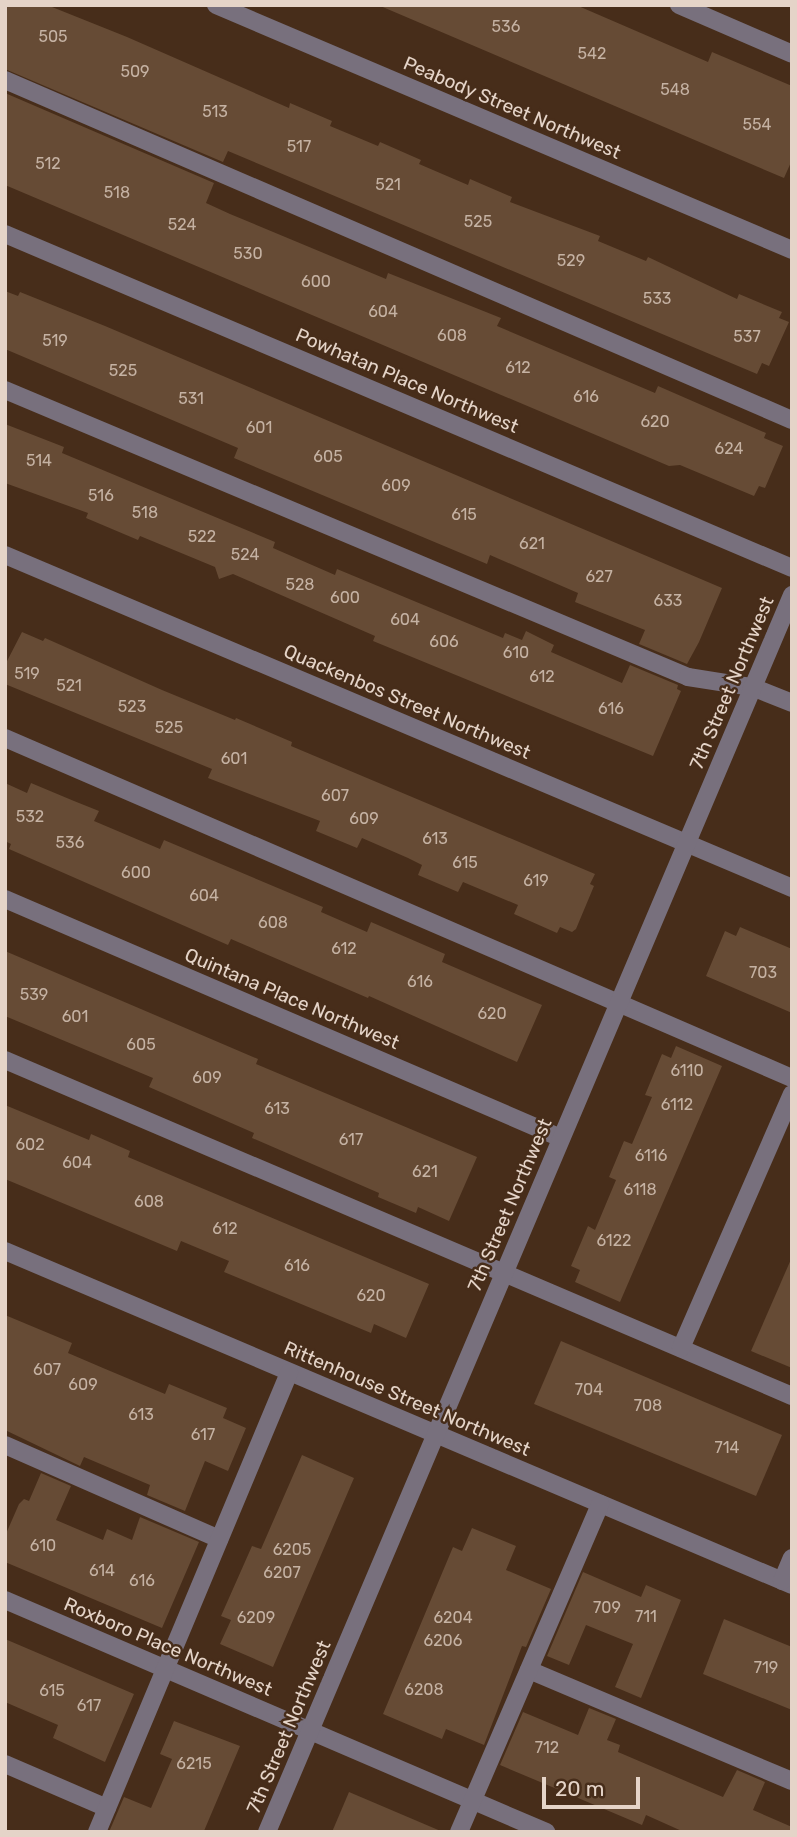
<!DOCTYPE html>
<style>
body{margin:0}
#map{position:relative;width:797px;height:1837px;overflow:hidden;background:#472d1a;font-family:Rubik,sans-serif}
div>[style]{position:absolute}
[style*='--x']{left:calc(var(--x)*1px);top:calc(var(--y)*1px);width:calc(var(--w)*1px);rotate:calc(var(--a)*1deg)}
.building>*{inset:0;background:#664b35}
.minor>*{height:18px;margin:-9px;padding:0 9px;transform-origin:9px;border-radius:9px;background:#78707d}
span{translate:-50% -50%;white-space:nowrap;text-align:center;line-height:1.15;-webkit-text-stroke:5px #472d1a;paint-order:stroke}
.number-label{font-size:16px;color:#c5b2a3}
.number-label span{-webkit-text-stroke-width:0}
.street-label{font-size:19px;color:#e5d4c8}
.frame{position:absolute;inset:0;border:7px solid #e5d4c8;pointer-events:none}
.scale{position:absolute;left:542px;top:1777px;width:98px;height:32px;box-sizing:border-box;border:4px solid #e5d4c8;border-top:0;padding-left:9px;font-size:21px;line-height:24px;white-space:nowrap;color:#e5d4c8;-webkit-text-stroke:5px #472d1a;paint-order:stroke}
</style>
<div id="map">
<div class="building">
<i style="clip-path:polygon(5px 5px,47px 5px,127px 37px,289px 108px,290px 103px,332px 121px,330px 126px,378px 146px,380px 142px,421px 160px,419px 164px,468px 185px,470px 179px,512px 197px,510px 202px,600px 236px,598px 241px,646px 261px,648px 257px,737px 299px,739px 294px,782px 312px,779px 318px,789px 322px,769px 366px,762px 363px,757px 374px,228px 151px,223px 162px,5px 69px)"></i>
<i style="clip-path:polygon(378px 5px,576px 5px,708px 62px,712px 52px,792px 86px,792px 160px,784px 178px)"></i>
<i style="clip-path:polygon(5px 93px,214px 183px,206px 203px,230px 214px,386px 279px,388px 273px,501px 318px,497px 326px,655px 393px,658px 386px,766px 433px,764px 438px,783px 446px,765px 488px,759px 486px,754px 496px,680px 465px,669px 466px,5px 185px)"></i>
<i style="clip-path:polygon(5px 291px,18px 296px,20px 292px,105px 326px,722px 588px,699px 642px,687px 664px,639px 644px,645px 630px,575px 602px,578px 593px,490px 555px,487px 564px,234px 458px,238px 448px,5px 349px)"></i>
<i style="clip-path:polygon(5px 424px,64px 447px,62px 453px,275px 542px,273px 548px,335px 575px,337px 569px,503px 638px,505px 633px,522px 640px,526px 631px,554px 645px,551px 652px,622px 683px,630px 665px,678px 685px,677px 689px,681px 691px,653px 756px,373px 641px,375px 636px,233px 574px,219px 579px,215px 567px,140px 536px,138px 540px,86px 518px,88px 513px,5px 483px)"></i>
<i style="clip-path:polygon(22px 632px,43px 641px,45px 638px,162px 690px,235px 720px,236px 718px,292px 742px,291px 746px,595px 874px,590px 884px,594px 886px,576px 929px,572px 932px,560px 927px,557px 933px,514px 914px,518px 905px,463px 882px,458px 892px,418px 875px,422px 865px,408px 858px,362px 838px,357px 848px,316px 831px,320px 821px,208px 778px,212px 769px,5px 684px,5px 665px)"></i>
<i style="clip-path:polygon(5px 783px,27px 793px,31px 783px,74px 801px,99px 811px,94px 821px,160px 849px,164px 840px,323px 907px,321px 912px,367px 932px,371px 922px,445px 954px,442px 962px,542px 1005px,517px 1062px,369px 996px,368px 998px,231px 939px,228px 945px,9px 849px,11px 844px,5px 841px)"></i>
<i style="clip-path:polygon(740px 927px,792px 949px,792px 1013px,706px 976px,725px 931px,736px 936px)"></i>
<i style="clip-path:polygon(5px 951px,258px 1059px,256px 1064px,477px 1157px,449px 1221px,418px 1207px,416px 1213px,378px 1197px,379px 1193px,252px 1138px,254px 1133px,149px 1087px,153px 1078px,5px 1016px)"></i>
<i style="clip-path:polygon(676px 1046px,722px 1066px,620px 1302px,575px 1282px,580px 1270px,571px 1266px,588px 1226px,595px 1230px,616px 1180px,609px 1177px,624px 1141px,632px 1144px,652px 1097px,645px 1095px,662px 1054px,671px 1058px)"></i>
<i style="clip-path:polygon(5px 1105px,89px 1140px,91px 1134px,130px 1151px,128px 1157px,429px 1284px,406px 1338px,374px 1324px,371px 1333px,224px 1272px,229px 1261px,181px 1241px,177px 1251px,5px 1179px)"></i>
<i style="clip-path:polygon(792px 1257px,792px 1368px,751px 1351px)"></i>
<i style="clip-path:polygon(5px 1315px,72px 1343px,68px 1353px,103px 1368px,165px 1394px,169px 1384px,227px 1408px,223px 1418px,246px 1428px,228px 1471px,205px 1461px,185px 1511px,147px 1495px,150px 1485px,84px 1457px,80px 1466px,5px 1430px)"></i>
<i style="clip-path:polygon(561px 1341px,782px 1435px,756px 1496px,534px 1404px)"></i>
<i style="clip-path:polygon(302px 1455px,354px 1478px,273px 1667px,220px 1644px,231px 1620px,221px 1616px,252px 1546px,261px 1549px)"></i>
<i style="clip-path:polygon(41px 1473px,71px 1486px,56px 1520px,103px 1540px,107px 1529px,132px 1540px,140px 1517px,199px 1542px,162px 1628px,5px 1562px,5px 1536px,19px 1504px,24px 1499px,29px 1501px)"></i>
<i style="clip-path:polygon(472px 1528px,516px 1546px,506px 1570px,551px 1589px,526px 1647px,522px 1646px,484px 1745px,446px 1729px,442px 1739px,383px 1714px,453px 1547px,462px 1551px)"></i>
<i style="clip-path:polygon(583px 1572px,641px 1597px,646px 1585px,681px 1600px,641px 1698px,615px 1687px,633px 1644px,586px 1625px,569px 1665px,547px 1656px)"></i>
<i style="clip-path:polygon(724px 1619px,792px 1647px,792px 1710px,703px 1674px)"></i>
<i style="clip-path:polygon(5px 1639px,134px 1694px,105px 1762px,53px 1738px,58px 1725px,5px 1702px)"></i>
<i style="clip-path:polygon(589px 1708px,616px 1719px,607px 1740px,620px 1745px,618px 1752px,723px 1797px,737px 1770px,765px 1782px,753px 1810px,792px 1827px,792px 1832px,684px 1832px,646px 1815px,642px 1825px,500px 1765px,523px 1712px,578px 1735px)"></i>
<i style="clip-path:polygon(174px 1721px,240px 1746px,204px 1831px,207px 1832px,109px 1832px,124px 1797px,151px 1808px,172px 1759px,160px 1754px)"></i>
<i style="clip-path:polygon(349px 1792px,443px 1832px,332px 1832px)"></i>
</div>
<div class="minor">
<i style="--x:216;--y:5;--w:626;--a:23.04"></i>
<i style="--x:679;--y:5;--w:123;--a:23.4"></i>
<i style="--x:5;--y:80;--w:857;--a:23.37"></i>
<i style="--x:5;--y:234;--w:855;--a:23"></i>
<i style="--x:5;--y:390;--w:741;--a:22.79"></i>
<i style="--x:688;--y:677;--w:65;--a:8.9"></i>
<i style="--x:752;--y:687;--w:43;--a:21.8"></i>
<i style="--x:5;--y:555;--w:855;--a:22.93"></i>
<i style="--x:5;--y:738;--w:857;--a:23.37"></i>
<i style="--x:5;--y:899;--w:605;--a:23.26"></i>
<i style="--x:5;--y:1060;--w:856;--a:23.12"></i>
<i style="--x:5;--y:1251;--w:855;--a:23"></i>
<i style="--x:681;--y:1348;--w:277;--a:-66.4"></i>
<i style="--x:5;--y:1445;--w:234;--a:23.7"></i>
<i style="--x:782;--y:1581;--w:25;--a:-67"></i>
<i style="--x:5;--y:1600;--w:589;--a:23.21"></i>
<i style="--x:529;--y:1670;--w:285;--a:22.9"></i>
<i style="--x:5;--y:1764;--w:111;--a:23.3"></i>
<i style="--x:97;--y:1832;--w:498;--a:-67.3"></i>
<i style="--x:267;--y:1832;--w:1344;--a:-67"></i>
<i style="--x:459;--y:1832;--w:357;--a:-66.7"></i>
</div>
<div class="number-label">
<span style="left:506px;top:27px">536</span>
<span style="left:53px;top:37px">505</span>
<span style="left:592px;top:54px">542</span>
<span style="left:135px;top:72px">509</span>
<span style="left:675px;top:90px">548</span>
<span style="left:215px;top:112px">513</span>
<span style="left:757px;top:125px">554</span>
<span style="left:299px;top:147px">517</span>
<span style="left:48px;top:164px">512</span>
<span style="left:388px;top:185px">521</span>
<span style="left:117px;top:193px">518</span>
<span style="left:478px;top:222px">525</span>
<span style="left:182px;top:225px">524</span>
<span style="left:248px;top:254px">530</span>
<span style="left:571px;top:261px">529</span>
<span style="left:316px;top:282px">600</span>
<span style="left:657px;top:299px">533</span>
<span style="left:383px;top:312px">604</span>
<span style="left:452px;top:336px">608</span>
<span style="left:747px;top:337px">537</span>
<span style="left:55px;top:341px">519</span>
<span style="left:518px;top:368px">612</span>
<span style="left:123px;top:371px">525</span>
<span style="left:586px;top:397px">616</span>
<span style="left:191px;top:399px">531</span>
<span style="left:655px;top:422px">620</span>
<span style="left:259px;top:428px">601</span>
<span style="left:729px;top:449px">624</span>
<span style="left:328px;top:457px">605</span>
<span style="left:39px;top:461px">514</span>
<span style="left:396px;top:486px">609</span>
<span style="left:101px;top:496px">516</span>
<span style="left:145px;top:513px">518</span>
<span style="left:464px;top:515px">615</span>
<span style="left:202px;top:537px">522</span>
<span style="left:532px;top:544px">621</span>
<span style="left:245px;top:555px">524</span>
<span style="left:599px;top:577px">627</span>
<span style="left:300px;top:585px">528</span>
<span style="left:345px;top:598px">600</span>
<span style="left:668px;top:601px">633</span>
<span style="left:405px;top:620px">604</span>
<span style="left:444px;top:642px">606</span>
<span style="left:516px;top:653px">610</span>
<span style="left:27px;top:674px">519</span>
<span style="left:542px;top:677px">612</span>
<span style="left:69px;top:686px">521</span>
<span style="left:132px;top:707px">523</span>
<span style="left:611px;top:709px">616</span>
<span style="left:169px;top:728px">525</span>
<span style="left:234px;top:759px">601</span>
<span style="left:335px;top:796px">607</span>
<span style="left:30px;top:817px">532</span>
<span style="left:364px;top:819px">609</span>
<span style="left:435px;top:839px">613</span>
<span style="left:70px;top:843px">536</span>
<span style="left:465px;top:863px">615</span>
<span style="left:136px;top:873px">600</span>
<span style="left:536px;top:881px">619</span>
<span style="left:204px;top:896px">604</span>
<span style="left:273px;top:923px">608</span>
<span style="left:344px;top:949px">612</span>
<span style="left:763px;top:973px">703</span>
<span style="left:420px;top:982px">616</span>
<span style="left:34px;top:995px">539</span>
<span style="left:492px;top:1014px">620</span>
<span style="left:75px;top:1017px">601</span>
<span style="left:141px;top:1045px">605</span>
<span style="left:687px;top:1071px">6110</span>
<span style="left:207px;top:1078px">609</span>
<span style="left:677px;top:1105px">6112</span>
<span style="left:277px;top:1109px">613</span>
<span style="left:351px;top:1140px">617</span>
<span style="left:30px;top:1145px">602</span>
<span style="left:651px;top:1156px">6116</span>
<span style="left:77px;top:1163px">604</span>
<span style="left:425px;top:1172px">621</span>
<span style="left:640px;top:1190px">6118</span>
<span style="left:149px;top:1202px">608</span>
<span style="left:225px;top:1229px">612</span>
<span style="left:614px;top:1241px">6122</span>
<span style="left:297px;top:1266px">616</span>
<span style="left:371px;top:1296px">620</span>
<span style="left:47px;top:1370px">607</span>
<span style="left:83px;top:1385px">609</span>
<span style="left:589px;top:1390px">704</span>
<span style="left:648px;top:1406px">708</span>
<span style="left:141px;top:1415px">613</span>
<span style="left:203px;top:1435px">617</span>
<span style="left:727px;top:1448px">714</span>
<span style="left:43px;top:1546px">610</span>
<span style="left:292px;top:1550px">6205</span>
<span style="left:102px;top:1571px">614</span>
<span style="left:282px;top:1573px">6207</span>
<span style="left:142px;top:1581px">616</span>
<span style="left:607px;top:1608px">709</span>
<span style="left:646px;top:1617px">711</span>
<span style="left:256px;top:1618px">6209</span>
<span style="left:453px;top:1618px">6204</span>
<span style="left:443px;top:1641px">6206</span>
<span style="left:766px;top:1668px">719</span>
<span style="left:424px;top:1690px">6208</span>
<span style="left:52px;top:1691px">615</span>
<span style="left:89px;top:1706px">617</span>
<span style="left:547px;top:1748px">712</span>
<span style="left:194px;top:1764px">6215</span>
</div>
<div class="street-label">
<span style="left:512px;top:108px;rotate:23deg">Peabody Street Northwest</span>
<span style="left:407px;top:381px;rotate:23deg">Powhatan Place Northwest</span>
<span style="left:732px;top:683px;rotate:-67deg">7th Street Northwest</span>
<span style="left:407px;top:702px;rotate:23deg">Quackenbos Street Northwest</span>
<span style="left:292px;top:999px;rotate:23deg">Quintana Place Northwest</span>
<span style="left:510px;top:1205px;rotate:-67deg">7th Street Northwest</span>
<span style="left:407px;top:1399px;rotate:23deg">Rittenhouse Street Northwest</span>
<span style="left:168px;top:1647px;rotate:23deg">Roxboro Place Northwest</span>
<span style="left:289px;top:1727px;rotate:-67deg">7th Street Northwest</span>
</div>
<div class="frame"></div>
<div class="scale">20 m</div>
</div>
